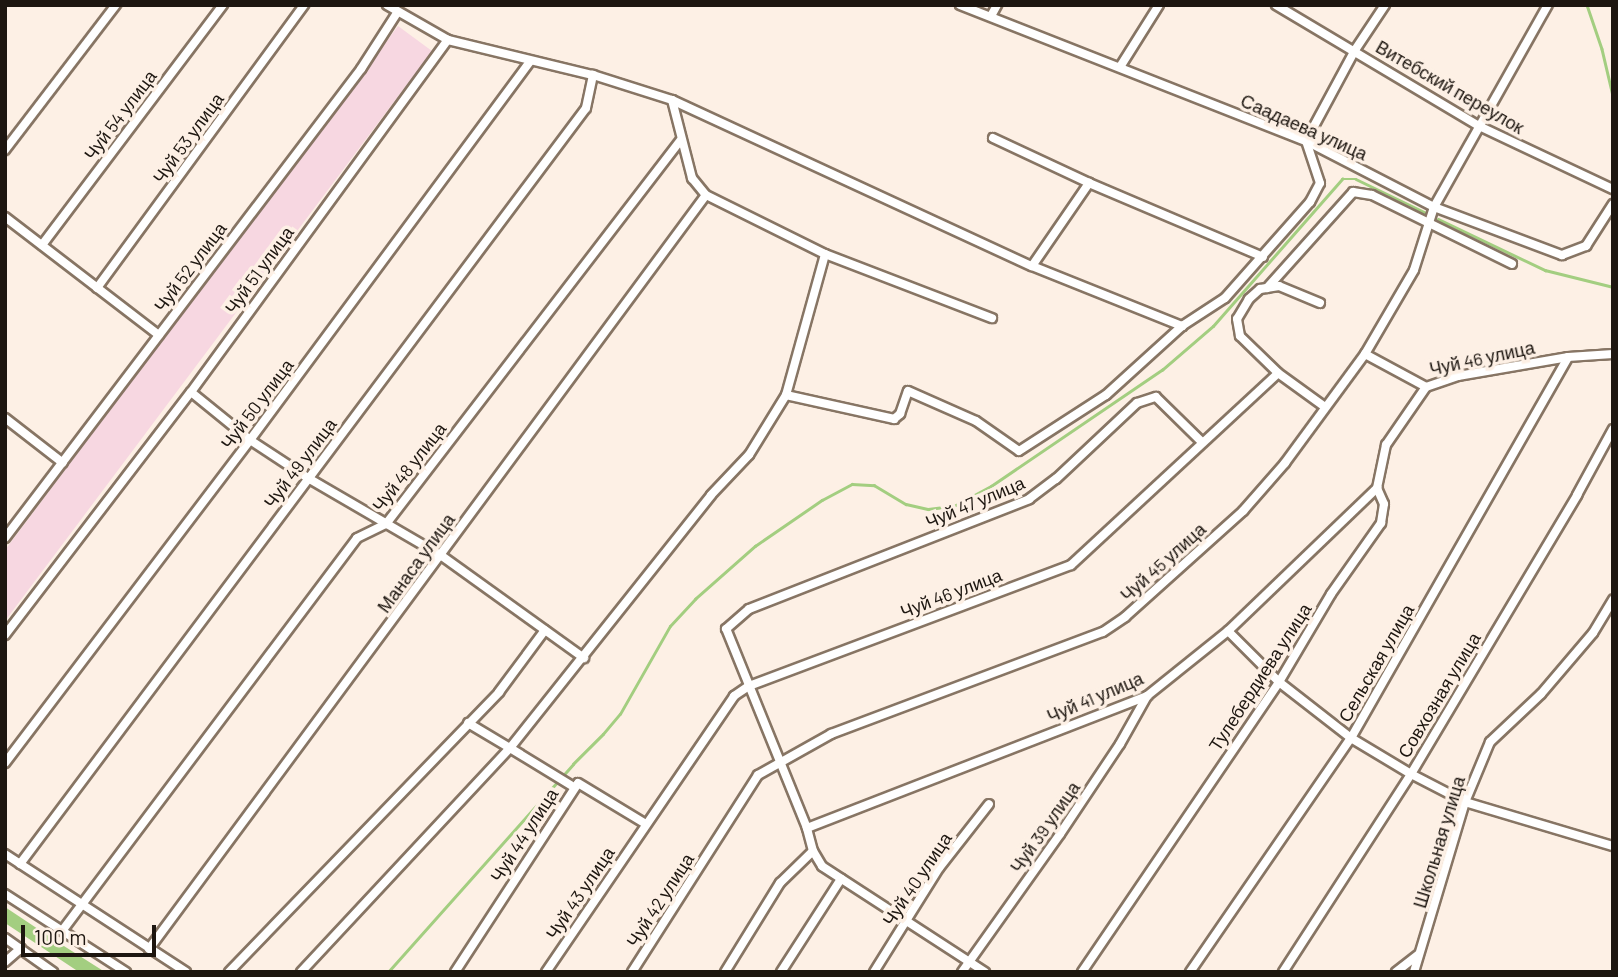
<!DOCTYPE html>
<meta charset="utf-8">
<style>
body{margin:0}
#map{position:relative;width:1618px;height:977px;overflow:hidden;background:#fdf0e5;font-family:Barlow,sans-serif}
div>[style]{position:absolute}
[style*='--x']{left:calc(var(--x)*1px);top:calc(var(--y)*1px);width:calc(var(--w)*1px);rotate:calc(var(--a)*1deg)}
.green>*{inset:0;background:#f7d7e1}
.water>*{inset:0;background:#a3ce80}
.stream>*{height:2.5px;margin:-1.25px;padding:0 1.25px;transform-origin:1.25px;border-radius:1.25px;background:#a3ce80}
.roads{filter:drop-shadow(2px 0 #877564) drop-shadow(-2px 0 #877564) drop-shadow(0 2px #877564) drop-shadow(0 -2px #877564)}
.minor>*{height:8px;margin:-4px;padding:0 4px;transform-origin:4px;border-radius:4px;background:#fff}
span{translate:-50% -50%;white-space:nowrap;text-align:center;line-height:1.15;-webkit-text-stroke:7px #fdf0e5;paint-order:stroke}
.street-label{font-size:18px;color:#1d1610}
.frame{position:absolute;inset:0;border:7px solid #1d1610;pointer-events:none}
.scale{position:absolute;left:21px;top:925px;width:135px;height:32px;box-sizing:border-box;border:4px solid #1d1610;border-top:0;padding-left:9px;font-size:21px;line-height:24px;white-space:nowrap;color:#1d1610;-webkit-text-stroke:5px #fdf0e5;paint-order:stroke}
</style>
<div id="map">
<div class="green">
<i style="clip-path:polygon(398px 26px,432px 51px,5px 621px,5px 550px)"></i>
</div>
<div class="water">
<i style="clip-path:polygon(5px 907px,56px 941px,105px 972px,79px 972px,5px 923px)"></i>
</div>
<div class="stream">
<i style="--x:1587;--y:5;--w:46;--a:71.2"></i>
<i style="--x:1602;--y:49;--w:48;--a:76.8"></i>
<i style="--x:1438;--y:219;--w:119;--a:25.5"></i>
<i style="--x:1545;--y:270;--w:70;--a:14"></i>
<i style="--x:388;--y:972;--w:278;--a:-48.3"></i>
<i style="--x:573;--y:764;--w:42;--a:-45"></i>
<i style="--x:603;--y:734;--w:26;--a:-50"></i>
<i style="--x:620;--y:714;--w:101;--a:-60.4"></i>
<i style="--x:670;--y:626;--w:37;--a:-47"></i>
<i style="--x:695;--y:599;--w:80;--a:-41.5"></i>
<i style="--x:755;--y:546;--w:81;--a:-34.5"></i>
<i style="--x:822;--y:500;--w:34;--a:-28"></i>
<i style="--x:852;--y:484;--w:22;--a:3"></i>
<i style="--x:874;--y:485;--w:37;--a:31"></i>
<i style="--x:906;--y:504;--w:23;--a:13"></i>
<i style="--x:928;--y:509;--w:26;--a:-7"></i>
<i style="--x:954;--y:506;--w:42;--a:-28.4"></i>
<i style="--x:991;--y:486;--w:207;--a:-34.2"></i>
<i style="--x:1162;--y:370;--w:67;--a:-40.8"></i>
<i style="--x:1213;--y:326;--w:196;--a:-48.7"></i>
<i style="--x:1342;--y:179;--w:14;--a:0"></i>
<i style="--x:1356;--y:179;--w:76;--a:25.9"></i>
</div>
<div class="roads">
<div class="minor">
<i style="--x:387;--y:5;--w:70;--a:29.8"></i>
<i style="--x:448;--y:40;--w:149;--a:13.6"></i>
<i style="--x:593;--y:75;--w:83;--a:17.6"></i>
<i style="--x:672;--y:100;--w:396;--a:24.8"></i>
<i style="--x:1032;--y:266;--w:162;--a:21.8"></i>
<i style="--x:960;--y:5;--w:372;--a:21.5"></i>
<i style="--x:1306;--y:141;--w:144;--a:27.3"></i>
<i style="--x:1434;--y:207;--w:137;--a:20.6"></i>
<i style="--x:1562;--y:255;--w:26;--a:-21"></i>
<i style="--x:1586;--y:246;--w:50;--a:-57.3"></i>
<i style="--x:1276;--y:5;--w:236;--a:30.8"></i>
<i style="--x:1479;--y:126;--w:148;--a:25.2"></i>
<i style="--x:991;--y:16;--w:13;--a:-61"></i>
<i style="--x:1120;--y:67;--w:73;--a:-57.8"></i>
<i style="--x:672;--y:100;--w:81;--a:75.6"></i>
<i style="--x:692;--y:178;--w:22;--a:51"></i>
<i style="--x:706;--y:195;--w:133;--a:26.4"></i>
<i style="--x:825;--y:254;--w:179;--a:21"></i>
<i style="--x:993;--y:138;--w:106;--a:25.1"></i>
<i style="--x:1089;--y:183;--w:189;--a:23"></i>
<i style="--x:5;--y:150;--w:183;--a:-52.6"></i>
<i style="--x:5;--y:217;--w:194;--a:37.5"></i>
<i style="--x:42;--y:245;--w:301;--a:-53"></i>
<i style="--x:1032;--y:266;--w:101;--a:-55.5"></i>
<i style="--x:97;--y:288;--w:351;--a:-53.8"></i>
<i style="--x:1267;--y:288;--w:129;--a:-48.1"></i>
<i style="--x:1353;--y:192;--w:19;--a:9"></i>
<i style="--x:1372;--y:195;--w:156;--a:26.2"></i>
<i style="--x:1320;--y:303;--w:44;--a:-157.5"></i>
<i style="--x:1279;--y:286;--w:19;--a:171"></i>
<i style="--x:1260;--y:289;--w:15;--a:138"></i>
<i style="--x:1249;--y:299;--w:23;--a:121"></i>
<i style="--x:1237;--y:319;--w:17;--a:80"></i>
<i style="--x:1240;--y:336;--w:53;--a:44.2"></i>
<i style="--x:1278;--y:373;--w:58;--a:35.9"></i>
<i style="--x:1365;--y:354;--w:69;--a:28.4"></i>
<i style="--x:1426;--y:387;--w:34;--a:-19"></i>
<i style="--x:1458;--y:376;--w:112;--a:-9.8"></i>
<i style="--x:1568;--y:357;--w:45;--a:-3.8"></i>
<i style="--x:191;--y:392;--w:76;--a:39.1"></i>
<i style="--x:250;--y:440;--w:69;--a:33.2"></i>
<i style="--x:308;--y:478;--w:155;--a:30.2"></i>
<i style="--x:442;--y:556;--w:175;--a:35.7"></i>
<i style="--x:786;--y:395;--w:111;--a:12.5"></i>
<i style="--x:894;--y:419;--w:8;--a:-40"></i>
<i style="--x:900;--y:414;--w:24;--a:-71"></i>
<i style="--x:908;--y:391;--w:74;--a:23.8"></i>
<i style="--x:976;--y:421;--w:52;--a:34.9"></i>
<i style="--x:1019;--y:451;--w:103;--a:-32.8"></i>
<i style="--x:1106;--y:395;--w:103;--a:-42.2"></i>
<i style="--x:1182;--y:326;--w:51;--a:-33.1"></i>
<i style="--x:1225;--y:298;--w:128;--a:-48.5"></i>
<i style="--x:1310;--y:202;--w:21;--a:-62"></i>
<i style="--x:1320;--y:183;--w:44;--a:-108.4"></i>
<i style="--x:1306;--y:141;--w:103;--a:-61.7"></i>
<i style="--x:1355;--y:50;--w:54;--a:-56.3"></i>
<i style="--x:5;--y:418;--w:73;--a:37.8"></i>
<i style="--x:5;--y:538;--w:589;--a:-52.8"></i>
<i style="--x:361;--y:69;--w:67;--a:-57.3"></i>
<i style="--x:1228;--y:631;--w:72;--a:45"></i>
<i style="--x:1279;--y:682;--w:91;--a:37.9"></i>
<i style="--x:1351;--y:738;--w:70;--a:31"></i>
<i style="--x:1411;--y:774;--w:61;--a:27.4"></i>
<i style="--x:1465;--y:802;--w:154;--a:16.6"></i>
<i style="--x:5;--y:635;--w:306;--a:-52.6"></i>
<i style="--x:191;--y:392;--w:436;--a:-53.9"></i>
<i style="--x:468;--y:723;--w:49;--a:30.8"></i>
<i style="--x:510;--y:748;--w:323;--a:-51.5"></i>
<i style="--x:711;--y:495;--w:55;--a:-46.5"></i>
<i style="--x:749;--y:455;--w:70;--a:-58.3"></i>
<i style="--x:786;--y:395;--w:146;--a:-74.5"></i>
<i style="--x:5;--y:763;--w:405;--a:-52.8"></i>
<i style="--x:250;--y:440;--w:470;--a:-53.5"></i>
<i style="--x:807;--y:828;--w:365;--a:-21.2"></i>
<i style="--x:1147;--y:696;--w:104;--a:-38.7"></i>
<i style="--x:1228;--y:631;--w:207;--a:-43.8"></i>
<i style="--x:5;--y:854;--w:216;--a:33.1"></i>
<i style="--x:20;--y:864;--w:944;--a:-53.18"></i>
<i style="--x:586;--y:108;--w:34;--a:-78"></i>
<i style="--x:5;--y:894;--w:144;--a:32.8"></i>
<i style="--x:62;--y:931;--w:491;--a:-53.1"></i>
<i style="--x:357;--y:538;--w:32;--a:-26"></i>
<i style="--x:386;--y:524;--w:483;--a:-52.5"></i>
<i style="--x:5;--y:938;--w:59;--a:35.3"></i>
<i style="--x:149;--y:949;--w:937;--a:-53.55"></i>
<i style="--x:5;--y:962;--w:21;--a:-41"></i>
<i style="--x:229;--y:972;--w:389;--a:-46"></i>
<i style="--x:499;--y:692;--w:77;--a:-53.4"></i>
<i style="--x:301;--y:972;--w:306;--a:-47"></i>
<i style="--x:510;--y:748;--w:75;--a:31.4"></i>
<i style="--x:455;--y:972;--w:225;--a:-56.9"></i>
<i style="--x:578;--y:783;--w:79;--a:31.1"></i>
<i style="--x:546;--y:972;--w:334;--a:-55.7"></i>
<i style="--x:734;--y:696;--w:18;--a:-34"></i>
<i style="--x:749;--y:686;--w:344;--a:-20.6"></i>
<i style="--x:1071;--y:565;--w:282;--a:-42.8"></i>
<i style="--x:632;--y:972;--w:234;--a:-57.4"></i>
<i style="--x:758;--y:775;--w:84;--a:-29.3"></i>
<i style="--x:831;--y:734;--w:290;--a:-20.6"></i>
<i style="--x:1103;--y:632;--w:27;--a:-34"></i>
<i style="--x:1125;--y:617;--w:159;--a:-41.9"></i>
<i style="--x:1243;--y:511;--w:64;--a:-48.8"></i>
<i style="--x:1285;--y:463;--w:135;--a:-53.7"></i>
<i style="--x:1365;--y:354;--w:97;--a:-59.7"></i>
<i style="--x:1414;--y:270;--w:66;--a:-72.4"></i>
<i style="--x:1434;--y:207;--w:232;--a:-60.6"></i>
<i style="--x:725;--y:972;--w:105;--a:-58.3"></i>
<i style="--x:780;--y:883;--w:46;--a:-44.1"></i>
<i style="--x:781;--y:972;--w:111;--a:-57.2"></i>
<i style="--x:874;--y:972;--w:123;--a:-58"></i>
<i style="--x:939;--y:868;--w:81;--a:-52"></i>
<i style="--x:962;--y:972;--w:169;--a:-54.6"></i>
<i style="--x:1060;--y:834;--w:108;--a:-56.3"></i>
<i style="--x:1120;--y:744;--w:55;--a:-60.6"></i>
<i style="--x:985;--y:972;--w:194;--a:-147"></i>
<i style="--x:822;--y:866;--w:17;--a:-121"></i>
<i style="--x:813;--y:851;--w:24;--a:-105"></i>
<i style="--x:807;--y:828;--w:215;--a:-112.1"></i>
<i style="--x:726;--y:629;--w:30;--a:-41"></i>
<i style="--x:749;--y:609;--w:301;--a:-21.4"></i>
<i style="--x:1029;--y:499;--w:34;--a:-37"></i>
<i style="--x:1056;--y:479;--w:111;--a:-43.2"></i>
<i style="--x:1137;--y:403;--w:20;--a:-18"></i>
<i style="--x:1156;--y:397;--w:64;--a:44.4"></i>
<i style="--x:1082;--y:972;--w:351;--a:-55.8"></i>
<i style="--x:1279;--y:682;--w:102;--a:-59.4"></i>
<i style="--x:1331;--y:594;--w:87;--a:-54.8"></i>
<i style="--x:1381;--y:523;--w:19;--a:-81"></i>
<i style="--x:1384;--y:504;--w:17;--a:-114"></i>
<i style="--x:1377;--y:488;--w:44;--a:-78.2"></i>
<i style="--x:1386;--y:445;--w:70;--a:-55.4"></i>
<i style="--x:1190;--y:972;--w:284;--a:-55.5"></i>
<i style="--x:1351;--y:738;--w:438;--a:-60.3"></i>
<i style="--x:1283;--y:972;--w:236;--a:-57.1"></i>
<i style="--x:1411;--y:774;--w:325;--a:-59.2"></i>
<i style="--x:1577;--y:495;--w:75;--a:-61.4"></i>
<i style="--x:1396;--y:972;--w:29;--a:-38"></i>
<i style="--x:1414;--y:972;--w:177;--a:-73.3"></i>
<i style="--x:1465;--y:802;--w:65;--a:-67.4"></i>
<i style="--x:1490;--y:742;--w:70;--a:-43.3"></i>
<i style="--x:1541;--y:694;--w:80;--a:-49.6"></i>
<i style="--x:1593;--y:633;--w:39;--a:-59"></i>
</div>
</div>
<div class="street-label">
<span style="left:1450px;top:87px;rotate:30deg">Витебский переулок</span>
<span style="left:120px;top:115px;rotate:-53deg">Чуй 54 улица</span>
<span style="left:1304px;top:127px;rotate:24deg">Саадаева улица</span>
<span style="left:188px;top:138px;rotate:-54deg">Чуй 53 улица</span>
<span style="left:190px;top:267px;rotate:-53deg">Чуй 52 улица</span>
<span style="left:259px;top:270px;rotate:-54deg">Чуй 51 улица</span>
<span style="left:1482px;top:358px;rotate:-12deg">Чуй 46 улица</span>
<span style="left:257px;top:404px;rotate:-53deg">Чуй 50 улица</span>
<span style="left:300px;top:463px;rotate:-53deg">Чуй 49 улица</span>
<span style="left:409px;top:467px;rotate:-52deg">Чуй 48 улица</span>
<span style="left:975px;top:502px;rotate:-23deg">Чуй 47 улица</span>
<span style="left:1163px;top:562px;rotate:-42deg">Чуй 45 улица</span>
<span style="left:416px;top:563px;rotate:-54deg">Манаса улица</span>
<span style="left:951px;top:593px;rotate:-21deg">Чуй 46 улица</span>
<span style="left:1376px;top:663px;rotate:-60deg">Сельская улица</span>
<span style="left:1260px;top:677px;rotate:-57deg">Тулебердиева улица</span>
<span style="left:1439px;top:695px;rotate:-59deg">Совхозная улица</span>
<span style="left:1095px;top:697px;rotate:-23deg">Чуй 41 улица</span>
<span style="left:1045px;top:827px;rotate:-55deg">Чуй 39 улица</span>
<span style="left:524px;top:835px;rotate:-57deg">Чуй 44 улица</span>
<span style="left:1439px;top:842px;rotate:-73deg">Школьная улица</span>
<span style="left:917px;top:879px;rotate:-56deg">Чуй 40 улица</span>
<span style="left:580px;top:893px;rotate:-56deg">Чуй 43 улица</span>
<span style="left:660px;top:900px;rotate:-57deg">Чуй 42 улица</span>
</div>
<div class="frame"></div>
<div class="scale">100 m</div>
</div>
